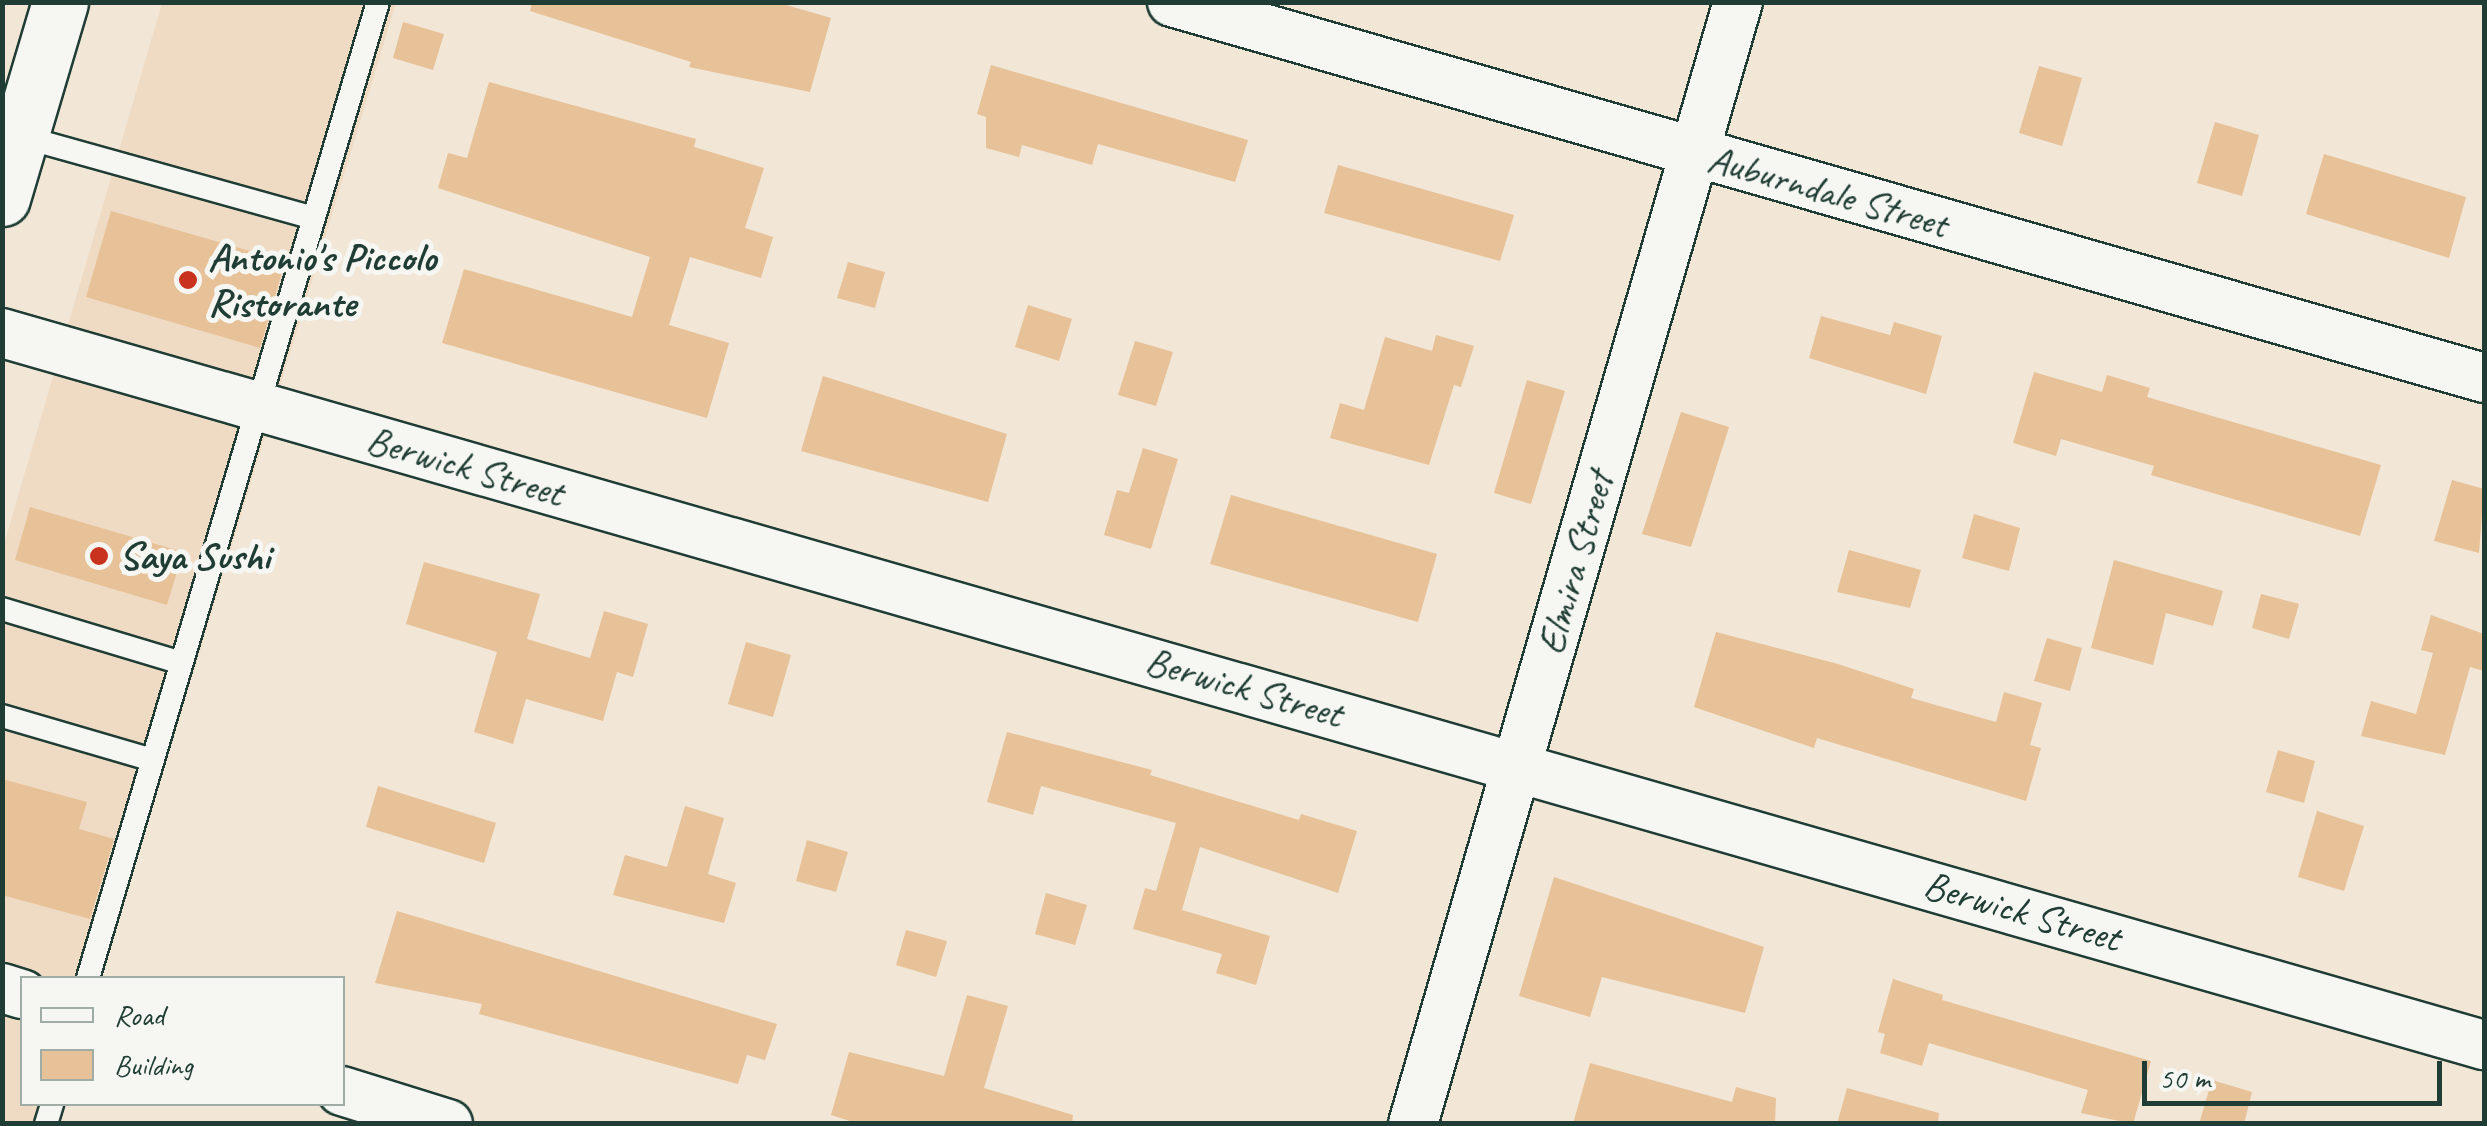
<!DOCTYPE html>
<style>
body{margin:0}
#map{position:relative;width:2487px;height:1126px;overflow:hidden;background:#f2e6d7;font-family:Caveat,sans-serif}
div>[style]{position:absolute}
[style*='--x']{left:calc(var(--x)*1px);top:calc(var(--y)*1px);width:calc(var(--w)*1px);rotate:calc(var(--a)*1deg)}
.built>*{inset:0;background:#efdbc4}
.building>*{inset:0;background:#e7c197}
.roads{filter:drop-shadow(2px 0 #1f3d34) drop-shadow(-2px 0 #1f3d34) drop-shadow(0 2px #1f3d34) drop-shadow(0 -2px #1f3d34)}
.service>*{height:22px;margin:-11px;padding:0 11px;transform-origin:11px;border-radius:11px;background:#f6f6f2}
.minor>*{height:48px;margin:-24px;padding:0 24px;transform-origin:24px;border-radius:24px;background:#f6f6f2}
.secondary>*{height:55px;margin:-27.5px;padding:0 27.5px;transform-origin:27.5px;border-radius:27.5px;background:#f6f6f2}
.dots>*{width:28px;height:28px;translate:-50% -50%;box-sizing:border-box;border:5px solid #f6f6f2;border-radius:50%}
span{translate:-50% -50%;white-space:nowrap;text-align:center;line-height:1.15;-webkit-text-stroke:10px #f6f6f2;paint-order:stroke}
.street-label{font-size:40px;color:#1f3d34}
.poi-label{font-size:40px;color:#1f3d34;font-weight:700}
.left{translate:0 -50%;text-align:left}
.frame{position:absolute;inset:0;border:5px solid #1f3d34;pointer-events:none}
.legend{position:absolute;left:20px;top:976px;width:325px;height:130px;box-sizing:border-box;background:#f6f6f2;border:2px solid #a0aca6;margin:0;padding:12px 18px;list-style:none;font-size:30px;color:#1f3d34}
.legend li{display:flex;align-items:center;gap:20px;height:50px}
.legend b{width:50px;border:2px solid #a0aca6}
.scale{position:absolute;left:2142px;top:1061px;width:300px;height:45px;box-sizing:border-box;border:5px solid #1f3d34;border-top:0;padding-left:12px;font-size:30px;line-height:35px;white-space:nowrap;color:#1f3d34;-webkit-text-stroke:8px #f6f6f2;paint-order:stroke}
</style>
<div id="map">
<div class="built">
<i style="clip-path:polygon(162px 3px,396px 3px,101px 978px,22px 978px,22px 1104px,63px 1104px,57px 1123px,3px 1123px,2px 551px)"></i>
</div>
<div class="building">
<i style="clip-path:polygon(532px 2px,776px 2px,831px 18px,810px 92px,689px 67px,691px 62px,530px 11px)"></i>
<i style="clip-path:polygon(403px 22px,444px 34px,433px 70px,393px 58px)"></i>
<i style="clip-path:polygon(991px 65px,1248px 140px,1235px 182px,1098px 144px,1092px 165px,1022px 145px,1019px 157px,986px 148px,986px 117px,977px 114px)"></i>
<i style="clip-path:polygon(2039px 66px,2082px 78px,2062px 146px,2019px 133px)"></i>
<i style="clip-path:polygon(489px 82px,696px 139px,694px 147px,764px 168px,745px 228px,773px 237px,761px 278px,690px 257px,669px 325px,729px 343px,707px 418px,442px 343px,464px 269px,632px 317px,650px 257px,438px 188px,448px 153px,467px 158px)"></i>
<i style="clip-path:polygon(2215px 122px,2259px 135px,2242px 196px,2197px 183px)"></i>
<i style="clip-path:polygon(2324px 154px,2466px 197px,2449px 258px,2306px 214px)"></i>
<i style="clip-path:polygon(1338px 165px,1514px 215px,1500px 261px,1324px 213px)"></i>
<i style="clip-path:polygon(111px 211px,285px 261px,260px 348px,86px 297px)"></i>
<i style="clip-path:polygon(848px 262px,885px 272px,875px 308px,837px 298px)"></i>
<i style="clip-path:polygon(1028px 305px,1072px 319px,1059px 361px,1015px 347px)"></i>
<i style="clip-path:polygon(1821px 316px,1890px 335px,1894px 322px,1942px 336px,1926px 394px,1809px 358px)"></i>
<i style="clip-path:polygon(1436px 335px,1474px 346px,1461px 387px,1454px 385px,1429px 465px,1330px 438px,1340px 403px,1364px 410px,1385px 337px,1432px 351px)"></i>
<i style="clip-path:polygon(1135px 341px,1173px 352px,1156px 406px,1118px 395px)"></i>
<i style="clip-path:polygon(2034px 372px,2102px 392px,2107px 375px,2150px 388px,2147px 397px,2381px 465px,2360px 536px,2151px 475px,2154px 466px,2061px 439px,2056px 456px,2013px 443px)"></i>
<i style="clip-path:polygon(823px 376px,1007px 434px,988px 502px,801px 451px)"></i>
<i style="clip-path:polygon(1527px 380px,1565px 391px,1531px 504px,1494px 493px)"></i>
<i style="clip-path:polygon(1681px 412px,1729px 427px,1691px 547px,1642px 534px)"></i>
<i style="clip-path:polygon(1143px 448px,1178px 459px,1151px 549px,1104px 535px,1117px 490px,1129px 493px)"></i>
<i style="clip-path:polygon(2452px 480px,2484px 489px,2479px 553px,2434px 541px)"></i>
<i style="clip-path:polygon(1231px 495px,1437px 554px,1418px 622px,1210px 564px)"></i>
<i style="clip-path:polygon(30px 507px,183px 552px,167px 605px,15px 560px)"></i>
<i style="clip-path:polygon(1974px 514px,2020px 528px,2009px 571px,1962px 558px)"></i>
<i style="clip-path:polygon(1849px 550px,1921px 570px,1910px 608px,1837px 592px)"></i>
<i style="clip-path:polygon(2114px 560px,2223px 591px,2213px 626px,2166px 613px,2153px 665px,2091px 648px)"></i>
<i style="clip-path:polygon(424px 562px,540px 594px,527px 639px,590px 658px,604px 611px,648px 624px,633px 677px,617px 672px,603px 721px,526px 699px,513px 744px,474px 732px,497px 652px,406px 624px)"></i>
<i style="clip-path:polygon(2261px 594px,2299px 604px,2289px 639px,2252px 628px)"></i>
<i style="clip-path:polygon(2431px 615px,2484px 634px,2484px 671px,2470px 667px,2445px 755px,2361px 736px,2371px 701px,2416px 714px,2433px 653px,2421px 650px)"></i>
<i style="clip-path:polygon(1716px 632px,1838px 664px,1914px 689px,1911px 698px,1996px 722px,2004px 692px,2042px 703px,2030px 745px,2041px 748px,2026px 801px,1817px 738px,1814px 748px,1694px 707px)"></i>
<i style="clip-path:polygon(2047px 638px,2082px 648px,2070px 691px,2034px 681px)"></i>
<i style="clip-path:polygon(746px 642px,791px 655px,773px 717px,728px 704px)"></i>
<i style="clip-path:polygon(1007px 732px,1152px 770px,1150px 775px,1299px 820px,1301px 814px,1357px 831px,1338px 893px,1200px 847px,1182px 910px,1270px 936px,1256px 985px,1216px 973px,1222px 954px,1133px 929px,1145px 888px,1156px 891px,1176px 823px,1041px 786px,1033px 815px,987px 802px)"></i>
<i style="clip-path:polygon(2278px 750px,2315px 761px,2304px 803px,2266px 792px)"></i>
<i style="clip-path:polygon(2px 779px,87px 802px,79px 829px,114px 839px,90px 919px,2px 895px)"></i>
<i style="clip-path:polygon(378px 786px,496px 823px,484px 863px,366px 827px)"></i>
<i style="clip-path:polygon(685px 806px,724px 818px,708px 874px,736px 883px,724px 923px,613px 895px,625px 855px,667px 867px)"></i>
<i style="clip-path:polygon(2317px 811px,2364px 826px,2344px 891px,2298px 877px)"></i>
<i style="clip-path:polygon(807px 840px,848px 852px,836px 892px,796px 881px)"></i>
<i style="clip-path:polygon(1554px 877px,1764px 947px,1745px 1013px,1602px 977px,1590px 1017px,1519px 996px)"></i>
<i style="clip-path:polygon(1046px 893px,1087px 905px,1075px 945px,1035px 934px)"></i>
<i style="clip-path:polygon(397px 911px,777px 1024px,765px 1060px,747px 1055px,738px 1084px,479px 1014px,482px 1004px,375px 983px)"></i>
<i style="clip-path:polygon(906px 930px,947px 941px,936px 977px,896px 965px)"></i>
<i style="clip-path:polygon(1893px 979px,1943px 995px,1942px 1000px,2151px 1061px,2133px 1124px,2081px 1113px,2088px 1090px,1929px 1043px,1922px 1066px,1880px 1053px,1885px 1034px,1878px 1032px)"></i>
<i style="clip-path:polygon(967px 995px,1008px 1006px,984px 1088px,1073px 1115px,1072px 1124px,859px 1124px,831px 1115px,849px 1052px,944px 1076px)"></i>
<i style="clip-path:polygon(1590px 1063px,1732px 1102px,1736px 1087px,1776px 1098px,1775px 1124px,1573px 1124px)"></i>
<i style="clip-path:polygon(2212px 1080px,2252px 1092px,2244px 1124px,2199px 1124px)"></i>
<i style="clip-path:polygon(1847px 1088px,1939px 1113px,1938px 1124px,1837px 1124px)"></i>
</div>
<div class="roads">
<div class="service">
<i style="--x:20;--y:136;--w:301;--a:15.6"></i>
<i style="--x:2;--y:609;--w:185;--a:16.7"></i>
<i style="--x:2;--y:716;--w:156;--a:16.3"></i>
<i style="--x:88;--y:978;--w:1018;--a:-73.45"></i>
<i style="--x:46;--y:1124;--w:21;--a:-73"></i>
</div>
<div class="minor">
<i style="--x:1172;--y:2;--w:1365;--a:15.99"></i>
<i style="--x:2;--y:333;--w:2582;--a:16.01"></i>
<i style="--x:2;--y:988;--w:21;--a:17"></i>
<i style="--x:342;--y:1091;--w:111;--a:17.3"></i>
<i style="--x:1413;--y:1124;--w:1168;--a:-73.85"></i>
</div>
<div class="secondary">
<i style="--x:2;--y:198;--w:204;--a:-73.5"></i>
</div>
</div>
<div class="dots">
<i style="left:188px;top:280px;background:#c8321e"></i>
<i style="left:99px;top:556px;background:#c8321e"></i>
</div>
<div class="street-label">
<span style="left:1828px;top:191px;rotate:16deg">Auburndale Street</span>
<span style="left:465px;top:466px;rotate:16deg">Berwick Street</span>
<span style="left:1575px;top:563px;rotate:-74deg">Elmira Street</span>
<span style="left:1244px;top:687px;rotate:16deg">Berwick Street</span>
<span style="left:2022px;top:911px;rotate:16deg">Berwick Street</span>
</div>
<div class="poi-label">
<span class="left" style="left:208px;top:280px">Antonio's Piccolo<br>Ristorante</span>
<span class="left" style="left:119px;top:556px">Saya Sushi</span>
</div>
<div class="frame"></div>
<ul class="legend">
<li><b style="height:12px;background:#f6f6f2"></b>Road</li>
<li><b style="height:28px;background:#e7c197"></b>Building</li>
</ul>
<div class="scale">50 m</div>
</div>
